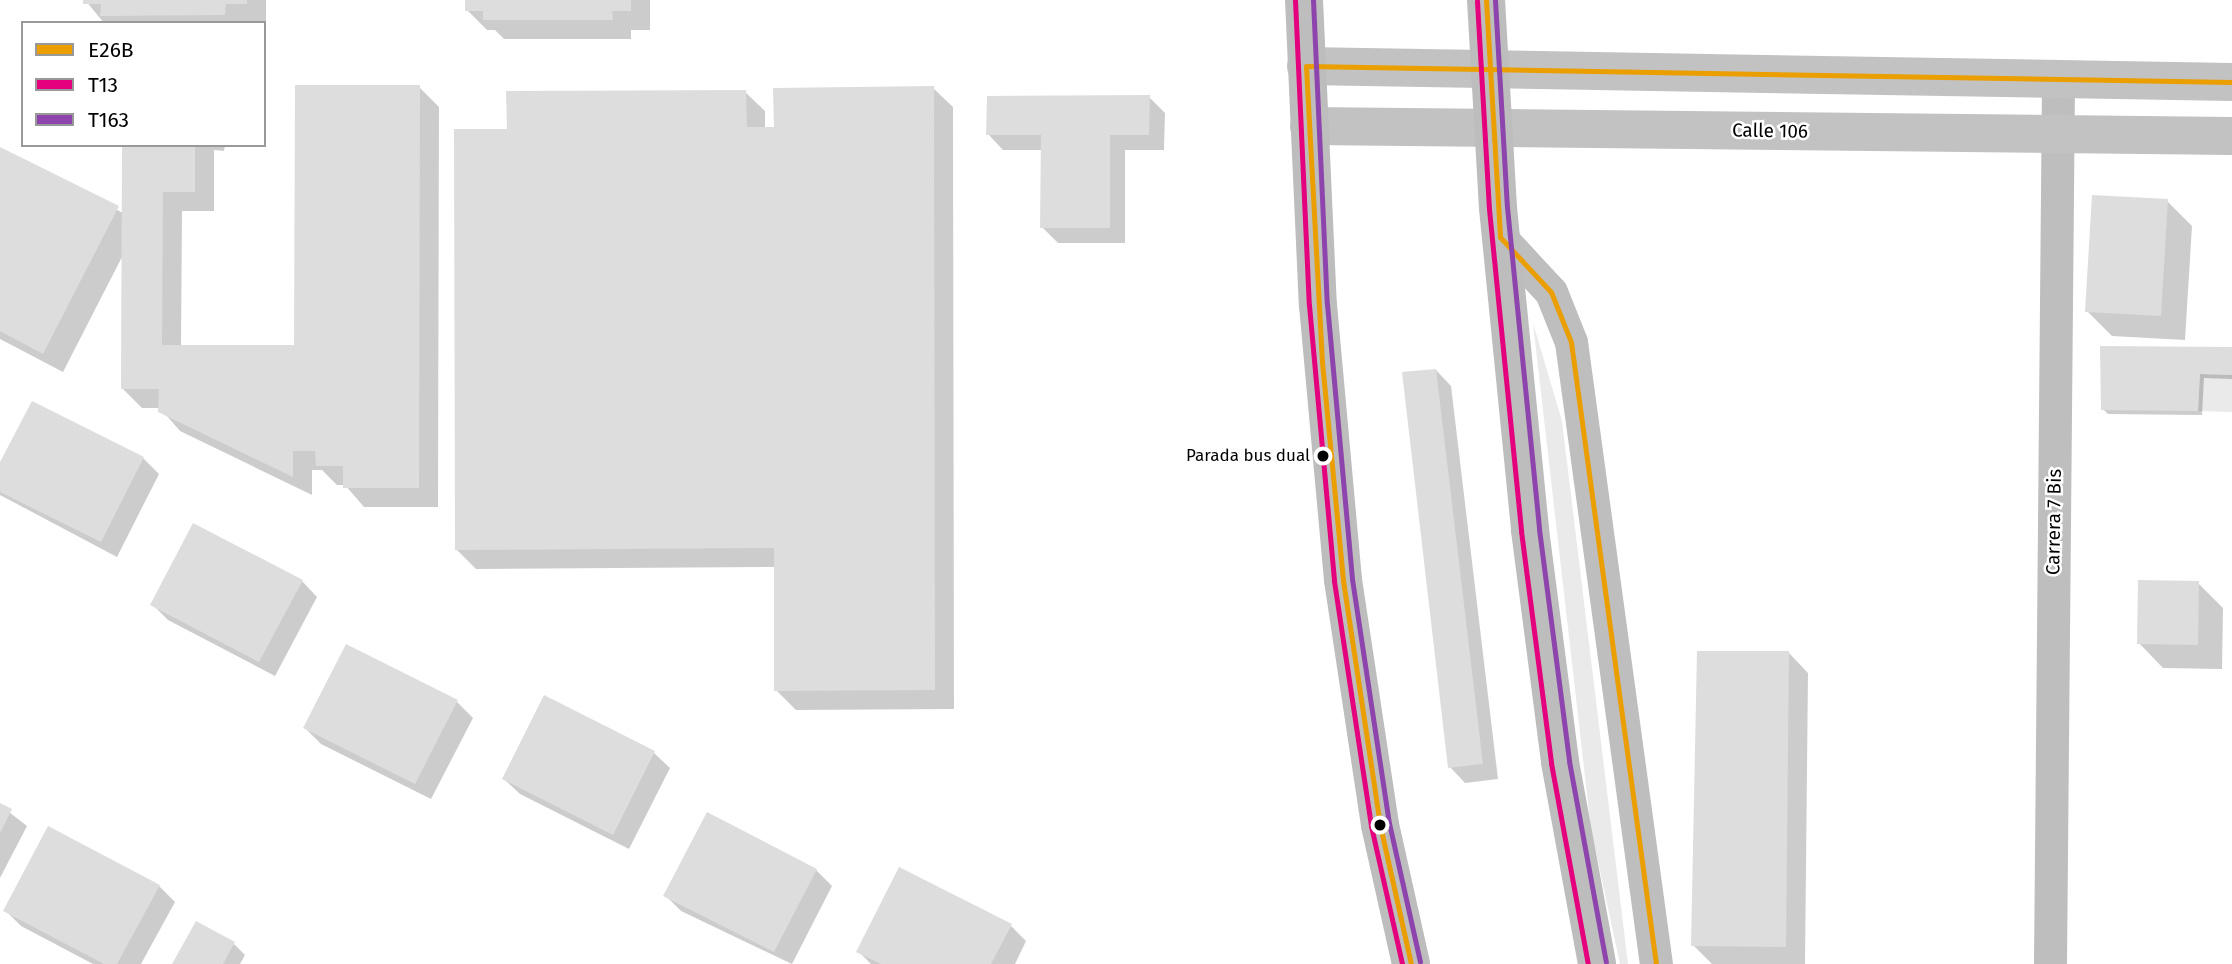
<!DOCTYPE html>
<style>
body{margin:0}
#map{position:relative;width:2232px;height:964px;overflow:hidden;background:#fff;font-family:"Fira Sans",sans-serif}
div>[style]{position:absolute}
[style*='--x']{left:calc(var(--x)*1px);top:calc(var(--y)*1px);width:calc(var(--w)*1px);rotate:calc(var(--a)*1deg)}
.green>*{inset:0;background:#eaeaea}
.shadow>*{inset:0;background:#0003}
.building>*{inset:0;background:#ddd}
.minor>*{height:33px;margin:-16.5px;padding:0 16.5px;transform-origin:16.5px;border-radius:16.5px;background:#bebebe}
.secondary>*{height:38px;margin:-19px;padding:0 19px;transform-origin:19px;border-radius:19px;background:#c2c2c2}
.primary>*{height:38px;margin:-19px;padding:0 19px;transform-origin:19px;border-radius:19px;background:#bdbdbd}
.bus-1>*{height:5px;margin:-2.5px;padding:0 2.5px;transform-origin:2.5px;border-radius:2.5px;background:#eb9e00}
.bus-2>*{height:5px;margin:-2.5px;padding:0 2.5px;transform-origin:2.5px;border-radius:2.5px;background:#e5007d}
.bus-3>*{height:5px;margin:-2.5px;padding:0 2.5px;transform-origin:2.5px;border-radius:2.5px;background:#8e44ad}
.dots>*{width:19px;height:19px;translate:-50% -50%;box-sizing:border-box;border:4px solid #fff;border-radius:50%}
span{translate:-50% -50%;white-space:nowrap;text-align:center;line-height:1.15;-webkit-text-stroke:5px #fff;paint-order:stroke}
.bus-label{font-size:17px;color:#000}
.right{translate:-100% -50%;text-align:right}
.street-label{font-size:19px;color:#000}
.legend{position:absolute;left:21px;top:21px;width:245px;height:126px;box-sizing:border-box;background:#fff;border:2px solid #999;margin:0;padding:9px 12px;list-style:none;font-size:21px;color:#000}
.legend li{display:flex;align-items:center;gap:14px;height:35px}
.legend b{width:35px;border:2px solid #999}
</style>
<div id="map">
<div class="green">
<i style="clip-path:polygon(1533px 323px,1562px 421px,1628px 964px,1620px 964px,1591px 829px)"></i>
<i style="clip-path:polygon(2200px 374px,2232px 375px,2232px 412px,2198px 411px)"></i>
</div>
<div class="shadow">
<i style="clip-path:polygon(85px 0,266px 0,266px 23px,104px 23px)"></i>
<i style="clip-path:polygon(467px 0,650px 0,650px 30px,631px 30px,631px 39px,504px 39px,495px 30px,487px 30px,467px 10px)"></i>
<i style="clip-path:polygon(419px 87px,439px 107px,438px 507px,364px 507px,345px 485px,337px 485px,322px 470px,312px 470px,312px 495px,180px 431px,160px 408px,142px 408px,122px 388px,123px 255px,63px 372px,0 339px,0 149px,123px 213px,123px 145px,225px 145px,224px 151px,214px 150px,214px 211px,182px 211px,181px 347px,296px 347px)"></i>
<i style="clip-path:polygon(933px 88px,953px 107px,954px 709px,796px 710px,776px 690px,776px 567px,476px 569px,456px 549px,508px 131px,745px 92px,765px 111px,765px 129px,775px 129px)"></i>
<i style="clip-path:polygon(1149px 97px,1165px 113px,1164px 150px,1125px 150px,1125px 243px,1058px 243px,1042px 227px,1042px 150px,1003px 150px,988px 134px)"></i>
<i style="clip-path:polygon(2167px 201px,2192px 226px,2185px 340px,2112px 336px,2087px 311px)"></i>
<i style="clip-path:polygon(2232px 349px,2232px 379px,2204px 378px,2202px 415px,2108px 414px,2103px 409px)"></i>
<i style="clip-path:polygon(1436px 370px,1451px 386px,1498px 779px,1465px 783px,1450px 767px)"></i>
<i style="clip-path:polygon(143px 458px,159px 474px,117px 557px,0 495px,0 466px)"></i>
<i style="clip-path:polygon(302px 581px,317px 597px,275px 676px,168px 620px,152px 604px)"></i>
<i style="clip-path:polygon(2198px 583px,2223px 608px,2222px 669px,2163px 668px,2139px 643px)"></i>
<i style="clip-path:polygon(1789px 653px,1808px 673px,1805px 964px,1712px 964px,1693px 945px)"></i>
<i style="clip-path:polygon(457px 702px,473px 718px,431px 799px,321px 744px,305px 728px)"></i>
<i style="clip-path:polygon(654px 753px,670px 768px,629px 849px,520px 794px,504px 779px)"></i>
<i style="clip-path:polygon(0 805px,27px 826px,0 878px)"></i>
<i style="clip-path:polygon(816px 870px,832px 886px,792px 964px,681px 911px,665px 895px)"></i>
<i style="clip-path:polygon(159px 886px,175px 902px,141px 964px,93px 964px,21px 926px,5px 910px)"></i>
<i style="clip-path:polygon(1011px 926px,1026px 941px,1015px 964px,871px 964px,858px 951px)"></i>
<i style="clip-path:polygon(234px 944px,245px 955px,240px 964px,174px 964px)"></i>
</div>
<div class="building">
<i style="clip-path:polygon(83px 0,247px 0,247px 4px,226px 4px,225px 15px,100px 16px,101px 4px,83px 4px)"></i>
<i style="clip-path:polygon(465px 0,631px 0,631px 11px,612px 11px,613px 20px,483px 20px,483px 11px,465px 11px)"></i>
<i style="clip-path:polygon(295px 85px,420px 85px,419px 488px,343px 488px,343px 466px,316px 466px,315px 451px,293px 451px,293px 477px,158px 412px,159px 389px,121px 389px,122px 145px,195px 145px,195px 192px,163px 192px,162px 345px,294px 345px)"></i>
<i style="clip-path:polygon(934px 86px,935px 690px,774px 691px,774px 548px,455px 550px,454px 129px,507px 129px,506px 91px,746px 90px,747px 127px,774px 127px,773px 88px)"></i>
<i style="clip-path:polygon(1150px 95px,1149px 135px,1110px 135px,1110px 228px,1040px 228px,1041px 135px,986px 135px,987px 96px)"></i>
<i style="clip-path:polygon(0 147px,119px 206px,43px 354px,0 331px)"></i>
<i style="clip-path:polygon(2092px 195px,2168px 199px,2161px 316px,2085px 312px)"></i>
<i style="clip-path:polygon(2100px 346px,2232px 347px,2232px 375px,2200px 374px,2198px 411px,2101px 410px)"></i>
<i style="clip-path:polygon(1436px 369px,1483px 764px,1448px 768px,1402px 372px)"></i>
<i style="clip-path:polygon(32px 401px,144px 457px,101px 542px,0 492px,0 462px)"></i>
<i style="clip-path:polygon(193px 523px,303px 580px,259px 662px,150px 605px)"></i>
<i style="clip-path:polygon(2138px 580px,2199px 581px,2198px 645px,2137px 644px)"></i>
<i style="clip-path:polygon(346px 644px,458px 700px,415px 784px,303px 728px)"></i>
<i style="clip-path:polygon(1697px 651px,1789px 651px,1786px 947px,1691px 946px)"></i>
<i style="clip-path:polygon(544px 695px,655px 751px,613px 835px,502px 779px)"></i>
<i style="clip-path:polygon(0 803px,12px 809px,0 833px)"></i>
<i style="clip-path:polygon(707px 812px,817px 869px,774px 952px,663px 896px)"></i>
<i style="clip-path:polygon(48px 826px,160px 885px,117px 964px,104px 964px,3px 911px)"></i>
<i style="clip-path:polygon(899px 867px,1012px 924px,991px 964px,881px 964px,856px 952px)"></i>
<i style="clip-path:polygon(196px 921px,235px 942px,223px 964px,172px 964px)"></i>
</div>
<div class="minor">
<i style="--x:1500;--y:237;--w:75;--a:47.2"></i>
<i style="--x:1551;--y:292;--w:54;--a:68.2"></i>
<i style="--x:1571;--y:342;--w:628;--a:82.22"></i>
<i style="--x:2050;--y:964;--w:884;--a:-89.48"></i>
</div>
<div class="secondary">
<i style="--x:1306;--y:66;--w:926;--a:0.99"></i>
<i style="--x:1309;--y:126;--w:923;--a:0.62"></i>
</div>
<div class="primary">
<i style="--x:1304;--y:0;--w:305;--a:87.4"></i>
<i style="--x:1318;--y:305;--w:276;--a:84.8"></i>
<i style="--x:1343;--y:580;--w:248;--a:81.4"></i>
<i style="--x:1380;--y:825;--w:142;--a:77.4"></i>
<i style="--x:1486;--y:0;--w:208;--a:86.7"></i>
<i style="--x:1498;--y:208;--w:324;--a:84.3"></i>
<i style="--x:1530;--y:530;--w:234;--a:82.6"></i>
<i style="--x:1560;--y:762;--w:205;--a:79.6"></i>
</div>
<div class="bus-1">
<i style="--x:1486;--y:0;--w:237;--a:86.6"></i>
<i style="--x:1500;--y:237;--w:75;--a:47.2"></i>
<i style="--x:1551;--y:292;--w:54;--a:68.2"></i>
<i style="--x:1571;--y:342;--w:628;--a:82.22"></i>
<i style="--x:1411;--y:964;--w:142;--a:-102.6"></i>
<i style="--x:1380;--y:825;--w:248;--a:-98.6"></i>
<i style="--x:1343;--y:580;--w:219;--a:-95.5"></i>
<i style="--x:1322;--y:362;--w:296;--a:-93.1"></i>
<i style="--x:1306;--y:66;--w:926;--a:0.99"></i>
</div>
<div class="bus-2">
<i style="--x:1295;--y:0;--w:305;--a:87.4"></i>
<i style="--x:1309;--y:305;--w:277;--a:84.8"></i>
<i style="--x:1334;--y:581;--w:248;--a:81.4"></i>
<i style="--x:1371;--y:826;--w:141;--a:77.3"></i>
<i style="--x:1477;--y:1;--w:208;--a:86.7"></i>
<i style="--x:1489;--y:209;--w:324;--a:84.3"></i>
<i style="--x:1521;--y:531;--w:234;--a:82.6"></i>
<i style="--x:1551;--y:763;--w:204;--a:79.6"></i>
</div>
<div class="bus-3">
<i style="--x:1313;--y:0;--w:304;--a:87.4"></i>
<i style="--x:1327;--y:304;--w:276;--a:84.8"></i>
<i style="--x:1352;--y:579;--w:247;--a:81.4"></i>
<i style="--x:1389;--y:823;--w:142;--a:77.4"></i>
<i style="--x:1495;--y:0;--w:207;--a:86.7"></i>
<i style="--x:1507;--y:207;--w:324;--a:84.3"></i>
<i style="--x:1539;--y:529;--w:234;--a:82.6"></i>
<i style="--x:1569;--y:761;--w:204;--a:79.6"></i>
</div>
<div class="dots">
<i style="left:1323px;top:456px;background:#000"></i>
<i style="left:1380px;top:825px;background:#000"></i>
</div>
<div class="bus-label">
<span class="right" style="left:1310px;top:456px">Parada bus dual</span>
</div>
<div class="street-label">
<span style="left:1770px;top:131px;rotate:1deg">Calle 106</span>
<span style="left:2054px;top:522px;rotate:-89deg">Carrera 7 Bis</span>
</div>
<ul class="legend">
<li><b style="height:9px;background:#eb9e00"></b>E26B</li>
<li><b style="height:9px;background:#e5007d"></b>T13</li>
<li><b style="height:9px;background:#8e44ad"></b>T163</li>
</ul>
</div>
